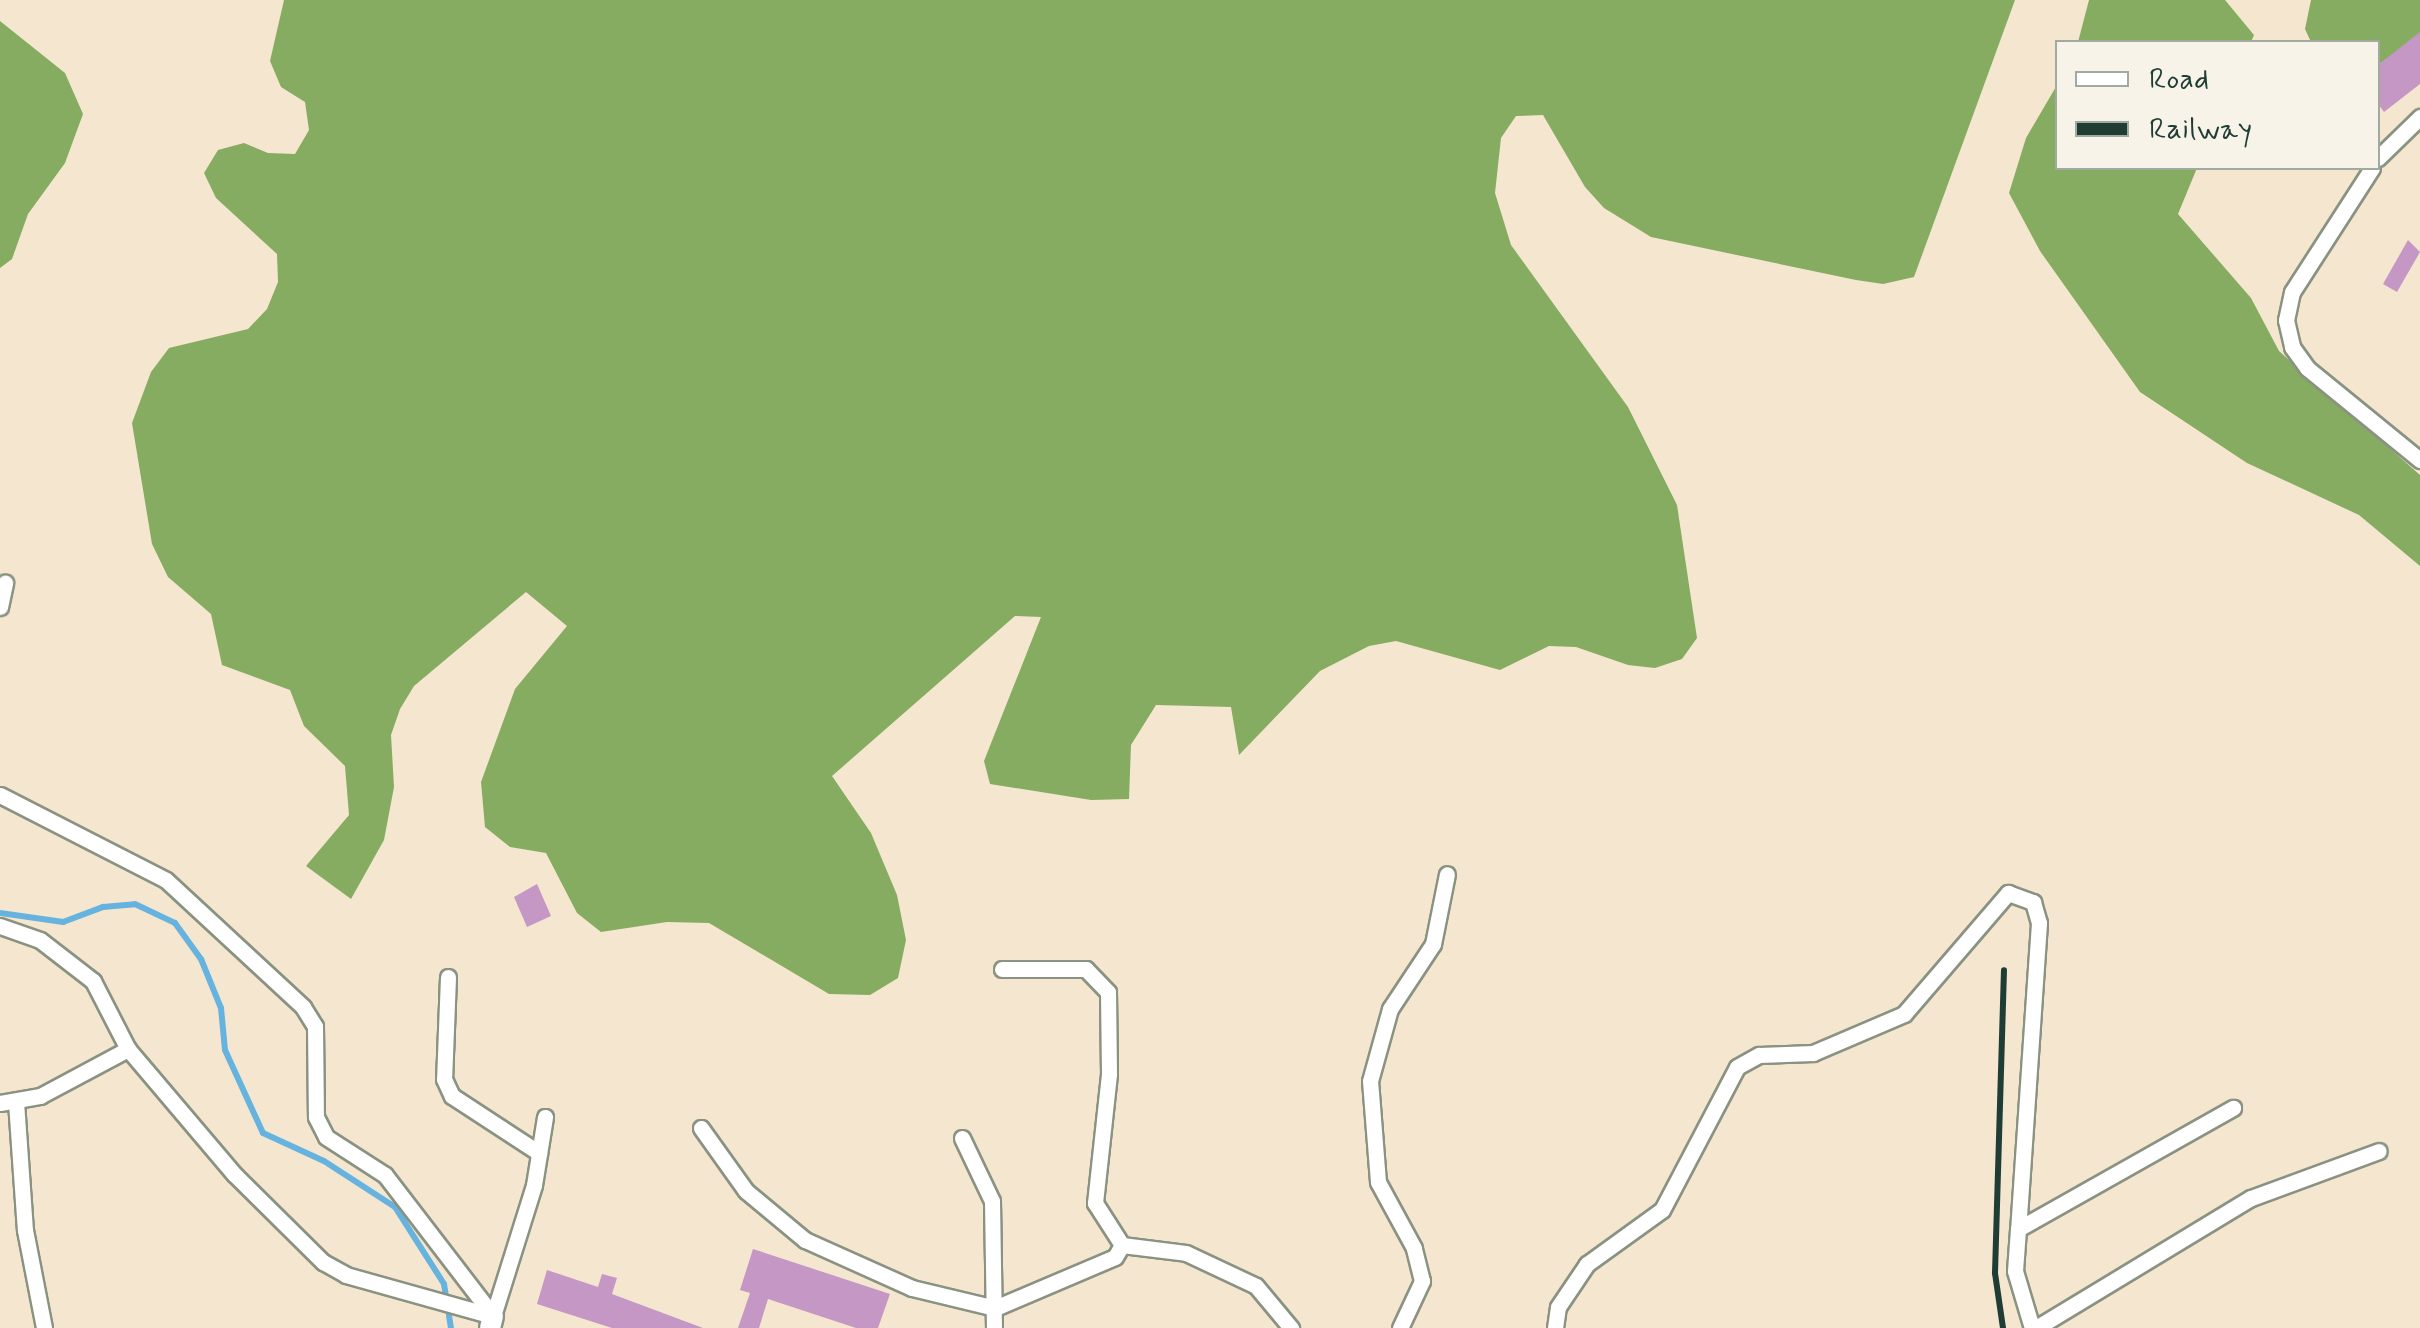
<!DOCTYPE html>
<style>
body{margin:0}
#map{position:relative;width:2420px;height:1328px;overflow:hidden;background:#f5e6cf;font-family:Mynerve,sans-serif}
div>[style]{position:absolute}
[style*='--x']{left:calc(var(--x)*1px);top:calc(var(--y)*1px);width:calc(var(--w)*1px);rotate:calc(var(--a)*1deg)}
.forest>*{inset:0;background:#86ac61}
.stream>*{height:6px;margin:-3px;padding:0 3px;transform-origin:3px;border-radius:3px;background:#67b3e0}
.building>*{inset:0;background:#c497c5}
.roads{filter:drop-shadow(2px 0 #8a9282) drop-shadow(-2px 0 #8a9282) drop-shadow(0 2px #8a9282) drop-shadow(0 -2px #8a9282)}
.minor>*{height:15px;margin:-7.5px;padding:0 7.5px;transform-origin:7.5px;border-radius:7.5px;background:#fff}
.tertiary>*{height:20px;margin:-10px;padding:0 10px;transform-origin:10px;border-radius:10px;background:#fff}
.rail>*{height:6px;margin:-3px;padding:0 3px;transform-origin:3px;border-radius:3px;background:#1f3d34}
span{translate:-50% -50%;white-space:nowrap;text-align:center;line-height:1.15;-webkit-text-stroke:8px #f7f3e8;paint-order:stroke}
.legend{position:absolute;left:2055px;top:40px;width:325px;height:130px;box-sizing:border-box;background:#f7f3e8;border:2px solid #a1aaa0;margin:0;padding:12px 18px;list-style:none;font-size:30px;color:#1f3d34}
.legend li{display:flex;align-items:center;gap:20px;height:50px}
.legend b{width:50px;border:2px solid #a1aaa0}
</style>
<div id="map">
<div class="forest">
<i style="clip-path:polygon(284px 0,2015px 0,1914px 277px,1883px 284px,1856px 280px,1651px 237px,1604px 208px,1585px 187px,1543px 115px,1516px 116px,1501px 138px,1495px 193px,1511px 245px,1628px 407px,1677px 505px,1697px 638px,1682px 659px,1655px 668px,1628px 665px,1576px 647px,1549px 646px,1500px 670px,1396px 641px,1369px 646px,1320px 671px,1239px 755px,1231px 707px,1156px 705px,1131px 745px,1129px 799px,1091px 800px,990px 784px,984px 761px,1041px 617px,1015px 616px,832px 776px,871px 833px,897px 895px,906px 940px,898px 978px,870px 995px,829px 994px,709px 923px,667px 922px,601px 932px,577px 913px,546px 853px,510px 847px,485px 827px,481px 782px,515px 689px,567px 626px,526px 592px,414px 686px,400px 709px,391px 735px,394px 787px,384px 840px,351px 899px,306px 866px,349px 815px,345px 766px,304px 726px,290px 690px,222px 665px,211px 614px,168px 577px,152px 544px,132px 423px,151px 372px,169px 348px,248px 329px,267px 309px,278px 282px,277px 254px,216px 198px,204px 173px,218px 150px,244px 143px,268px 153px,295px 154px,309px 130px,305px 102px,281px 87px,270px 61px)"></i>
<i style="clip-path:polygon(2089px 0,2225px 0,2254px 35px,2251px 42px,2078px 42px)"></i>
<i style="clip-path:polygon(2311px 0,2420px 0,2420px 35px,2378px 65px,2378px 42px,2311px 42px,2305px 29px)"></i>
<i style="clip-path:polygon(0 21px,65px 73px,83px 114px,65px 163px,28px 214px,12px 259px,0 268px)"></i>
<i style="clip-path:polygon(2057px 85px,2058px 168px,2197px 168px,2178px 214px,2251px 298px,2279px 351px,2420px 475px,2420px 566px,2359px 515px,2247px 463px,2140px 392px,2040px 251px,2009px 193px,2026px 138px)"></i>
</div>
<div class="stream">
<i style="--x:0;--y:913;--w:64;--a:8.1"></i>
<i style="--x:63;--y:922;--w:43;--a:-20.6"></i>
<i style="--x:103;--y:907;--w:32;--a:-5"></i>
<i style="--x:135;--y:904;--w:44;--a:25.4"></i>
<i style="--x:175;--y:923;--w:44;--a:54.2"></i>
<i style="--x:201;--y:959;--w:53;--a:67.8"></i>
<i style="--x:221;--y:1008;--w:42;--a:84.6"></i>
<i style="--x:225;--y:1050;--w:91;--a:65.4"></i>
<i style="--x:263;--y:1133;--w:67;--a:24.7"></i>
<i style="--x:324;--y:1161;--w:85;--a:32.9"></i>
<i style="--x:395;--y:1207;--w:91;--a:57.5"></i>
<i style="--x:444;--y:1284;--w:45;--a:81"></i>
</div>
<div class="building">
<i style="clip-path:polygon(2420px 32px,2420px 84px,2384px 112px,2378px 104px,2378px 65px)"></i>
<i style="clip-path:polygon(2408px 240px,2420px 252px,2397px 292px,2383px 284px)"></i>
<i style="clip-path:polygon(537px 884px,551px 916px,527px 927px,514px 897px)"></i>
<i style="clip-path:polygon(753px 1249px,890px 1294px,878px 1328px,856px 1328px,768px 1299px,759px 1328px,738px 1328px,750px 1293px,740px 1290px)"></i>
<i style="clip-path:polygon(547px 1270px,598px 1287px,602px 1274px,617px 1278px,612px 1294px,703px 1328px,612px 1328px,537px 1304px)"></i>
</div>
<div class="roads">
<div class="minor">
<i style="--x:2378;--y:158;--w:59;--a:-44.3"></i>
<i style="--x:2372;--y:168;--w:148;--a:122.8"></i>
<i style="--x:2292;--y:292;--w:29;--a:102"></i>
<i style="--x:2286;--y:320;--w:28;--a:77"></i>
<i style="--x:2292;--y:347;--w:26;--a:54"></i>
<i style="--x:2307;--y:368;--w:146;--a:39.2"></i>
<i style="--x:0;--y:607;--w:25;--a:-78"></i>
<i style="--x:0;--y:795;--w:186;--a:27.1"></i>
<i style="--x:166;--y:880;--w:187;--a:42.8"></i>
<i style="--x:303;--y:1007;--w:22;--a:58"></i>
<i style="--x:315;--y:1026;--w:91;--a:89.4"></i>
<i style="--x:316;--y:1117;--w:22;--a:63"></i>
<i style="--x:326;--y:1137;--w:70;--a:32.8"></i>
<i style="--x:385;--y:1175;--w:178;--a:52.5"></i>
<i style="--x:0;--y:926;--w:42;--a:19.3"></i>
<i style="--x:40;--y:940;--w:67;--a:37.7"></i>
<i style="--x:93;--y:981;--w:76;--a:62.8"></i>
<i style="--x:448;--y:977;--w:102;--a:92.2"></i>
<i style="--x:444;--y:1079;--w:19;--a:65"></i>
<i style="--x:452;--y:1096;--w:104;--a:33.2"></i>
<i style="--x:16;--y:1102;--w:128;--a:86"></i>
<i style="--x:25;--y:1230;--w:100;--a:79"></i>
<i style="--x:0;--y:1103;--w:41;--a:-9.9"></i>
<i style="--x:40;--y:1096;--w:100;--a:-28.1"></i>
<i style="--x:128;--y:1049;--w:165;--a:49.7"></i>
<i style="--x:235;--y:1175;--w:124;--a:44.7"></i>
<i style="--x:323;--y:1262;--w:26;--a:29"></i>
<i style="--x:346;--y:1275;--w:153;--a:15.6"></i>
<i style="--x:701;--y:1128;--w:77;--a:54.5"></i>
<i style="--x:746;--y:1191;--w:77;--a:39.7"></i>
<i style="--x:805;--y:1240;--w:117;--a:24.2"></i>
<i style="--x:912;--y:1288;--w:85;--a:13.5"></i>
<i style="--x:995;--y:1308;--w:130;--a:-23"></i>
<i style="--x:1115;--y:1257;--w:14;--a:-60"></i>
<i style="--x:1122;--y:1245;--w:50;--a:-122.7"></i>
<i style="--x:1095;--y:1203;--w:130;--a:-83.8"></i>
<i style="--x:1109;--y:1074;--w:82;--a:-90.7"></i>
<i style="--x:1108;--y:992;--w:32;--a:-134"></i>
<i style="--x:1086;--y:969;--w:84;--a:180"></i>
<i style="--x:962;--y:1138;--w:70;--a:64.5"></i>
<i style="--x:992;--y:1201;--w:127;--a:89.1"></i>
<i style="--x:1122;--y:1245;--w:64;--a:7.1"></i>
<i style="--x:1186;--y:1253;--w:77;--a:25.2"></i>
<i style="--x:1256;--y:1286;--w:55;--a:50.2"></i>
<i style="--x:493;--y:1316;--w:137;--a:-72.6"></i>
<i style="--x:534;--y:1185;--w:69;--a:-80.8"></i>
<i style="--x:1400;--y:1328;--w:52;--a:-64.9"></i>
<i style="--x:1422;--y:1281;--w:34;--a:-104"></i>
<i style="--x:1414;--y:1248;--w:75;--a:-118.6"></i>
<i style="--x:1378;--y:1182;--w:101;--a:-94.5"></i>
<i style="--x:1370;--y:1081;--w:75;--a:-74.5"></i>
<i style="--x:1390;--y:1009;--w:78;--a:-56.5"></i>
<i style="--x:1433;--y:944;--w:71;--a:-78.7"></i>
<i style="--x:1555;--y:1328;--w:21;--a:-82"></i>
<i style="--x:1558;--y:1307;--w:52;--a:-56"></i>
<i style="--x:1587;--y:1264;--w:92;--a:-35.8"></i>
<i style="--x:1662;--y:1210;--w:161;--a:-62.3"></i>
<i style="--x:1737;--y:1067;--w:25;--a:-29"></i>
<i style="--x:1759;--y:1055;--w:54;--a:-2.1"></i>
<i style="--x:1813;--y:1053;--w:99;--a:-23.2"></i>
<i style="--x:1904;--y:1014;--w:160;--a:-49.3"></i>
<i style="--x:2008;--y:893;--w:27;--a:20"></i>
<i style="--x:2033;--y:902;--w:22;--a:74"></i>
<i style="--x:2039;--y:923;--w:307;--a:93.9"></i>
<i style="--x:2032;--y:1328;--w:59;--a:-106.6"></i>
<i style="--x:2015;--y:1271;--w:42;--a:-85.9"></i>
<i style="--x:2018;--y:1229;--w:247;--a:-29.4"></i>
<i style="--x:2036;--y:1328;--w:251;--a:-31.2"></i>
<i style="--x:2251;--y:1198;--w:136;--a:-20.2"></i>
</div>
<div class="tertiary">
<i style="--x:490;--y:1328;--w:12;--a:-76"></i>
</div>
</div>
<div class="rail">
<i style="--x:2003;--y:1328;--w:56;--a:-98.3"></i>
<i style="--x:1995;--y:1273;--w:303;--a:-88.3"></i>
</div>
<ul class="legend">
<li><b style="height:12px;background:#fff"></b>Road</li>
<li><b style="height:12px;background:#1f3d34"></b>Railway</li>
</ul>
</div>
